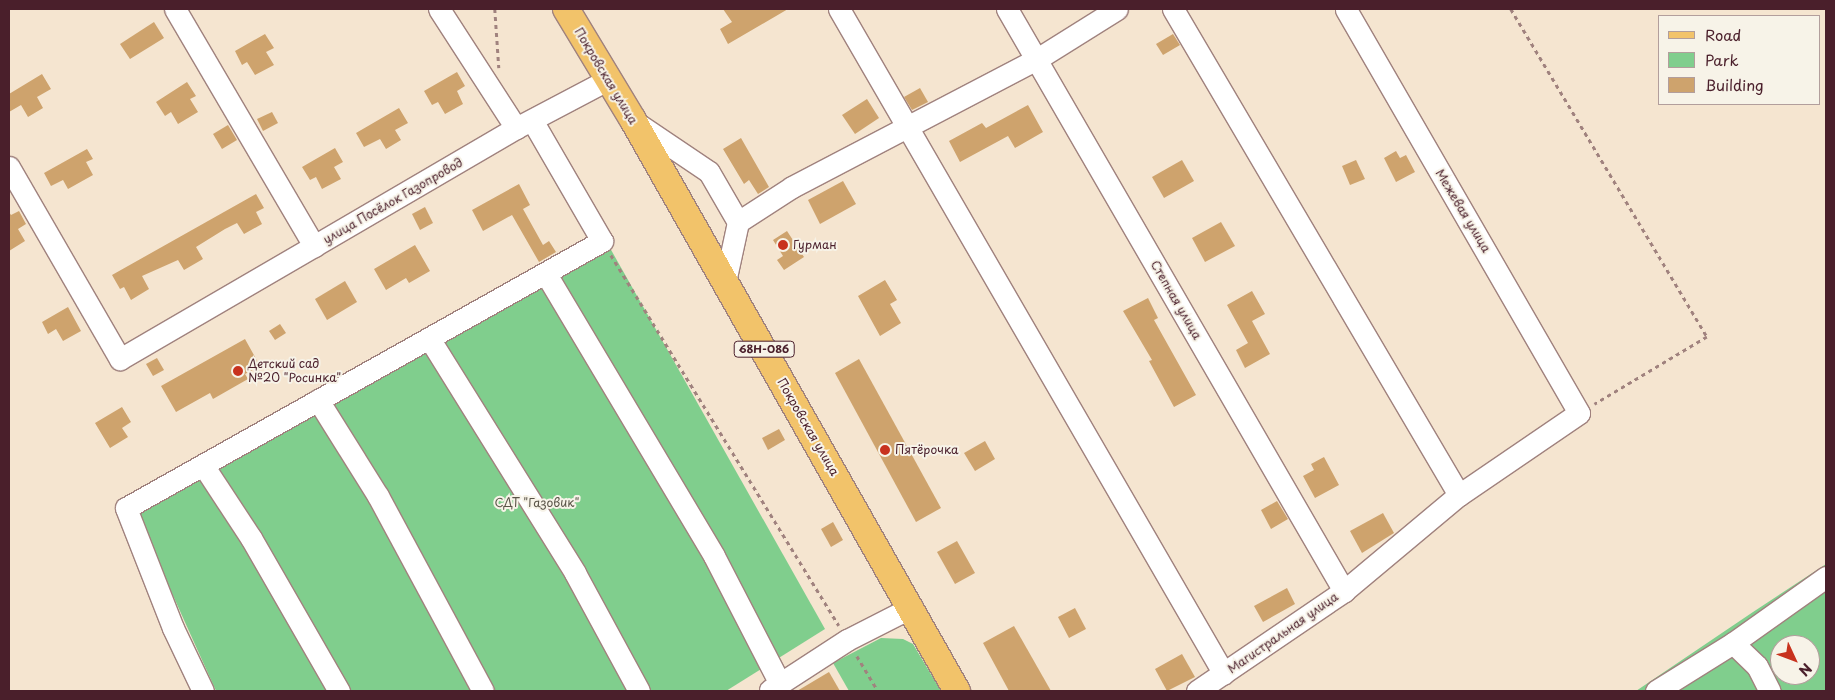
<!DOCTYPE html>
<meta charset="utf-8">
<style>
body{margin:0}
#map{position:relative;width:1835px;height:700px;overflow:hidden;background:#f5e5d0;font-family:"Playpen Sans",sans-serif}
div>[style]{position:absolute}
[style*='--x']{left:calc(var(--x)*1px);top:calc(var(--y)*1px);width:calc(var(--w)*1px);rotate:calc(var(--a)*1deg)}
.green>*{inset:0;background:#80ce8d}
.building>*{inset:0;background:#cea36d}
.path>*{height:2.5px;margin-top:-1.25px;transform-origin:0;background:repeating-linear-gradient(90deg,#a0827e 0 4px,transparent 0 8px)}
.roads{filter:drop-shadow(1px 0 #a0827e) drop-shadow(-1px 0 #a0827e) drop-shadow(0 1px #a0827e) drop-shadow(0 -1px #a0827e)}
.minor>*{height:21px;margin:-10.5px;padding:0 10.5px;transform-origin:10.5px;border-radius:10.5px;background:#fff}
.major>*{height:26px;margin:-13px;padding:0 13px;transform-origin:13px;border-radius:13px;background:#f2c36a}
.dots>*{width:14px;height:14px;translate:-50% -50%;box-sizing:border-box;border:2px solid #f7f3e8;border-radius:50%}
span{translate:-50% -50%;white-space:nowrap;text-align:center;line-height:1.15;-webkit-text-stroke:4px #f7f3e8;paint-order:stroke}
.shield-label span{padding:1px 4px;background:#f7f3e8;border:1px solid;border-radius:4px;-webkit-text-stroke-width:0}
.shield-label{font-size:11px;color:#4a1f2b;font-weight:700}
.street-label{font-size:12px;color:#4a1f2b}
.poi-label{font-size:12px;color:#4a1f2b}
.left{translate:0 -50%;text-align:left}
.park-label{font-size:12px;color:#5a5448}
.frame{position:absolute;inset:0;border:10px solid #4a1f2b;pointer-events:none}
.legend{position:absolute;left:1658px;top:15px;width:162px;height:90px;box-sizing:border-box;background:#f7f3e8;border:1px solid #b29e9c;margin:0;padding:6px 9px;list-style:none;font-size:15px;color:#4a1f2b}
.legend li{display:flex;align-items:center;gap:10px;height:25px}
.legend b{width:25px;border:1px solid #b29e9c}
.north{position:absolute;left:1770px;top:635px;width:50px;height:50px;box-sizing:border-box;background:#f7f3e8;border:1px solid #b29e9c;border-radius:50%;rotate:133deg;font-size:14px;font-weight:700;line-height:20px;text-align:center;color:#4a1f2b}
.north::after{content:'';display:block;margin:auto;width:18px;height:22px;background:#c8321e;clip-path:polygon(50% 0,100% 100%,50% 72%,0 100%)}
</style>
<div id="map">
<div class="green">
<i style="clip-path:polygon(610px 248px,825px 629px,726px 691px,216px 691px,134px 509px)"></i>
<i style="clip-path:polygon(evenodd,1826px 564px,1826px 691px,1636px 691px,1753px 612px,1826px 564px,1780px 645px,1810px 645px,1810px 675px,1780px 675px,1780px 645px)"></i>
<i style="clip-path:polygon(881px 638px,903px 639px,913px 644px,941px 691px,849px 691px,833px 663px)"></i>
</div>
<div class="building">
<i style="clip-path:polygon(723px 9px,788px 9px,728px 44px,720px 29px,732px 22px)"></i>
<i style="clip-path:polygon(154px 22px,164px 38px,130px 59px,120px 44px)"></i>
<i style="clip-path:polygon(265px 34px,274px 48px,266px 52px,274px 65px,255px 75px,247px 62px,242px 65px,235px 51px)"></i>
<i style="clip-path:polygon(1173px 34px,1180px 45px,1163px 55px,1156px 44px)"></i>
<i style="clip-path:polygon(457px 72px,465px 86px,457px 91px,463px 104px,445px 114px,438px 102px,432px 105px,424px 91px)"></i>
<i style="clip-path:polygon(42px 74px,51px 89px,37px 97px,43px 108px,28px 117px,21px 105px,9px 112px,9px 94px)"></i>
<i style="clip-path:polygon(187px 82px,196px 96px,190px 99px,198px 112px,178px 124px,171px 112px,165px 116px,156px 102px)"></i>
<i style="clip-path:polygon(920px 88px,928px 102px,912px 110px,904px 97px)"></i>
<i style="clip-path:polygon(867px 99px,879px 118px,855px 134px,842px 115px)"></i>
<i style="clip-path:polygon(1028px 105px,1043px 132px,1015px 148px,1008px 136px,960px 162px,949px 141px,982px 123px,986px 128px)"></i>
<i style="clip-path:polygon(399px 108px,408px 123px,395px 130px,401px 140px,386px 149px,380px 139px,364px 147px,356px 133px)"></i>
<i style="clip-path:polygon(272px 112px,278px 123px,263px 131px,257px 119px)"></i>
<i style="clip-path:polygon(228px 125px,237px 140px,222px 149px,213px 134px)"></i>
<i style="clip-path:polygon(741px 138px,769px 187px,758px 194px,749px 180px,744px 184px,723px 149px)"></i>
<i style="clip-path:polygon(335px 148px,343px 162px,334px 167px,341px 179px,322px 189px,316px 177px,310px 180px,302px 167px)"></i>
<i style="clip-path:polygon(87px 149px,93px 159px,86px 162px,93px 175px,68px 189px,63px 180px,51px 186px,44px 173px)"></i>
<i style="clip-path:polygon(1396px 151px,1400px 158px,1406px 155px,1415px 172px,1396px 182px,1384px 158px)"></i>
<i style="clip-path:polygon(1182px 160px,1194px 181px,1164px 198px,1152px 177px)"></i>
<i style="clip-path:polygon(1356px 160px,1365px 179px,1350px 185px,1342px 166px)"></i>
<i style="clip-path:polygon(843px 181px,856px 204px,820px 224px,808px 200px)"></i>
<i style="clip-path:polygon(519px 184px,530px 205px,523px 209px,543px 245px,549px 241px,556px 252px,539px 262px,512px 215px,483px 231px,472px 210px)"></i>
<i style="clip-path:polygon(256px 194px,264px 208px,256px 212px,262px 224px,244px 234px,237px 223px,225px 229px,196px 247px,203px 259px,184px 270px,178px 260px,142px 276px,149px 289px,131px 300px,124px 287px,120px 289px,112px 275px)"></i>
<i style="clip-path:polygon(425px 207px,433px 223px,420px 230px,412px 214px)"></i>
<i style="clip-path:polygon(19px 211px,26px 224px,18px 229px,25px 241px,9px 251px,9px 212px,11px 215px)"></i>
<i style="clip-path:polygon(1221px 222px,1235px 246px,1205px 262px,1192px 238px)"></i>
<i style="clip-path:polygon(787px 231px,804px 257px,784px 270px,777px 260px,783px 256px,773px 240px)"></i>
<i style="clip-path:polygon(415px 245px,430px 271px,409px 283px,406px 278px,386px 290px,374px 269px)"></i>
<i style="clip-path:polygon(885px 280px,897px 300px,890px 304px,901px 323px,880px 336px,858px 296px)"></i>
<i style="clip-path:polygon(345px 281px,357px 302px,327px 320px,315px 299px)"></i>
<i style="clip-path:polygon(1252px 291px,1265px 314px,1252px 321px,1270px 354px,1245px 368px,1236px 350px,1248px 343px,1227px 305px)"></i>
<i style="clip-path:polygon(1148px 298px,1158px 318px,1154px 320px,1196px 395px,1174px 407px,1149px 361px,1152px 360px,1123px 311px)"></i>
<i style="clip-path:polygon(68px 307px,81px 331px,63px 341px,56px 329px,48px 334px,42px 322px)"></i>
<i style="clip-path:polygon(280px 324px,286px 333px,275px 340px,269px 331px)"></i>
<i style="clip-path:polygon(245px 339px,260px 366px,245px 374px,248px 379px,213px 399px,210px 393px,176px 412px,161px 386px)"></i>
<i style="clip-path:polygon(157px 358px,164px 370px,153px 376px,146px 364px)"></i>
<i style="clip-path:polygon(859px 359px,941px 508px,916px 522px,835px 373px)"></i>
<i style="clip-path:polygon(122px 407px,131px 422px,122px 428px,128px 437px,110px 448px,95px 423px)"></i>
<i style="clip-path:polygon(779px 429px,785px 440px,768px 450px,762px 438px)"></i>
<i style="clip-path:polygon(985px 441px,995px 459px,975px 471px,964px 453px)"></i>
<i style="clip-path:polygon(1324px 457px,1339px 485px,1315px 498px,1303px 476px,1314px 470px,1311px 464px)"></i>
<i style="clip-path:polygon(1277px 501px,1288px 519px,1271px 529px,1261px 510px)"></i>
<i style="clip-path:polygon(1383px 513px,1394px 533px,1362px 553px,1350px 531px)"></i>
<i style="clip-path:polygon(833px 522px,843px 540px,831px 547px,821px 529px)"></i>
<i style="clip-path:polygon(957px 541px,975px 573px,955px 584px,937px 552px)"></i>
<i style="clip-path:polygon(1287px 588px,1295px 604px,1263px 622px,1254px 606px)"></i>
<i style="clip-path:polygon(1075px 608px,1086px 629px,1069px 638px,1058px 617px)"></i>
<i style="clip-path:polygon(1014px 626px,1051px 691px,1009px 691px,983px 643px)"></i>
<i style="clip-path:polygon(1182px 654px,1195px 677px,1167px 691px,1155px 669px)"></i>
<i style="clip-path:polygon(829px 672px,840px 691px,797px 691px)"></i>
</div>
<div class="path">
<i style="--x:495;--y:9;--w:59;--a:86.1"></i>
<i style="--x:1511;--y:9;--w:382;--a:59.1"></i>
<i style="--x:1707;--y:337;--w:131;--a:149.1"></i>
<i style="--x:611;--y:255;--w:435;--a:58.4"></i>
<i style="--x:857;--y:656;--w:41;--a:59"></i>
</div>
<div class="roads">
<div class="minor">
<i style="--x:175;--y:9;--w:275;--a:59.6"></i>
<i style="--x:314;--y:246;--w:234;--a:-30.3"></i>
<i style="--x:516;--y:128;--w:103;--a:-27.8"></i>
<i style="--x:439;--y:9;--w:142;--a:57.1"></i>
<i style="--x:839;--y:9;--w:768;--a:59.93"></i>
<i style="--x:1007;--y:9;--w:673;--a:59.93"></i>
<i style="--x:1173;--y:9;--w:564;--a:59.52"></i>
<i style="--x:635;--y:122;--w:89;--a:34"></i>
<i style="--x:709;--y:172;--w:58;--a:59.9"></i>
<i style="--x:738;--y:222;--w:61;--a:102.2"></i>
<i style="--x:9;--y:167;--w:222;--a:60"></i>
<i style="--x:120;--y:359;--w:225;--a:-30.2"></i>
<i style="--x:738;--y:222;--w:64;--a:-32.9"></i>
<i style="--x:792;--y:187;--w:276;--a:-27.6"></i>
<i style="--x:1037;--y:59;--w:94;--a:-32"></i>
<i style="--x:546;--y:274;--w:328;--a:59.2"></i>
<i style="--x:714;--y:556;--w:142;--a:62.7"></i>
<i style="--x:429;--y:338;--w:277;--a:58.1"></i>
<i style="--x:575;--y:573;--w:134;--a:61.5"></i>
<i style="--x:318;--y:400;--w:113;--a:58"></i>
<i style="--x:378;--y:496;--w:221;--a:61.7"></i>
<i style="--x:203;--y:465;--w:87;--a:56.7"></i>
<i style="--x:251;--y:538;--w:177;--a:60.1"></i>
<i style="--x:1733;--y:643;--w:114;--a:-35.4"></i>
<i style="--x:770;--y:690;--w:92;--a:-33"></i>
<i style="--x:847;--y:640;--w:73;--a:-26.9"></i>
<i style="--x:203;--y:691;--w:70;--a:-115.5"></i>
<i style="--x:173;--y:628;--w:129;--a:-111.4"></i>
<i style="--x:126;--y:508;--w:546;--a:-29.29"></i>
<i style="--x:602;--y:241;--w:138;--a:-120.1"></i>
<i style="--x:1197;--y:691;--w:178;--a:-34.2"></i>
<i style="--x:1344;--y:591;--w:150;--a:-39.9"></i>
<i style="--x:1459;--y:495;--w:145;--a:-34.3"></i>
<i style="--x:1579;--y:413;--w:466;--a:-120"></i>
<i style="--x:1656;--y:691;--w:91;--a:-31.9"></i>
<i style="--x:1733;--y:643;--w:33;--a:44"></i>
<i style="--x:1757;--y:666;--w:28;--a:63"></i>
</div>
<div class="major">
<i style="--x:566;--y:9;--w:130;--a:58.9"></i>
<i style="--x:633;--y:120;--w:657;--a:60.43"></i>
</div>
</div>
<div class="dots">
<i style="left:783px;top:245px;background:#c8321e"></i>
<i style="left:238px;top:371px;background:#c8321e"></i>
<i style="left:885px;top:450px;background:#c8321e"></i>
</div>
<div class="shield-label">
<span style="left:764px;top:349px">68Н-086</span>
</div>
<div class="street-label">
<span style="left:606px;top:76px;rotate:59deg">Покровская улица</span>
<span style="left:393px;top:201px;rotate:-30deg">улица Посёлок Газопровод</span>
<span style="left:1463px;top:211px;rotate:59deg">Межевая улица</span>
<span style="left:1176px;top:300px;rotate:60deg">Степная улица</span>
<span style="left:808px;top:427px;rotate:60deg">Покровская улица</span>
<span style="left:1283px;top:633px;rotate:-35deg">Магистральная улица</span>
</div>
<div class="poi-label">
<span class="left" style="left:793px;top:245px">Гурман</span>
<span class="left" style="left:248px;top:371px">Детский сад<br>№20 "Росинка"</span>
<span class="left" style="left:895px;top:450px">Пятёрочка</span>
</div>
<div class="park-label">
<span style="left:537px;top:503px">СДТ "Газовик"</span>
</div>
<div class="frame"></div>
<ul class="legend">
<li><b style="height:6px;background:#f2c36a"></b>Road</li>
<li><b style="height:14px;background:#80ce8d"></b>Park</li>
<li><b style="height:14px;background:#cea36d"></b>Building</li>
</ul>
<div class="north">N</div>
</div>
